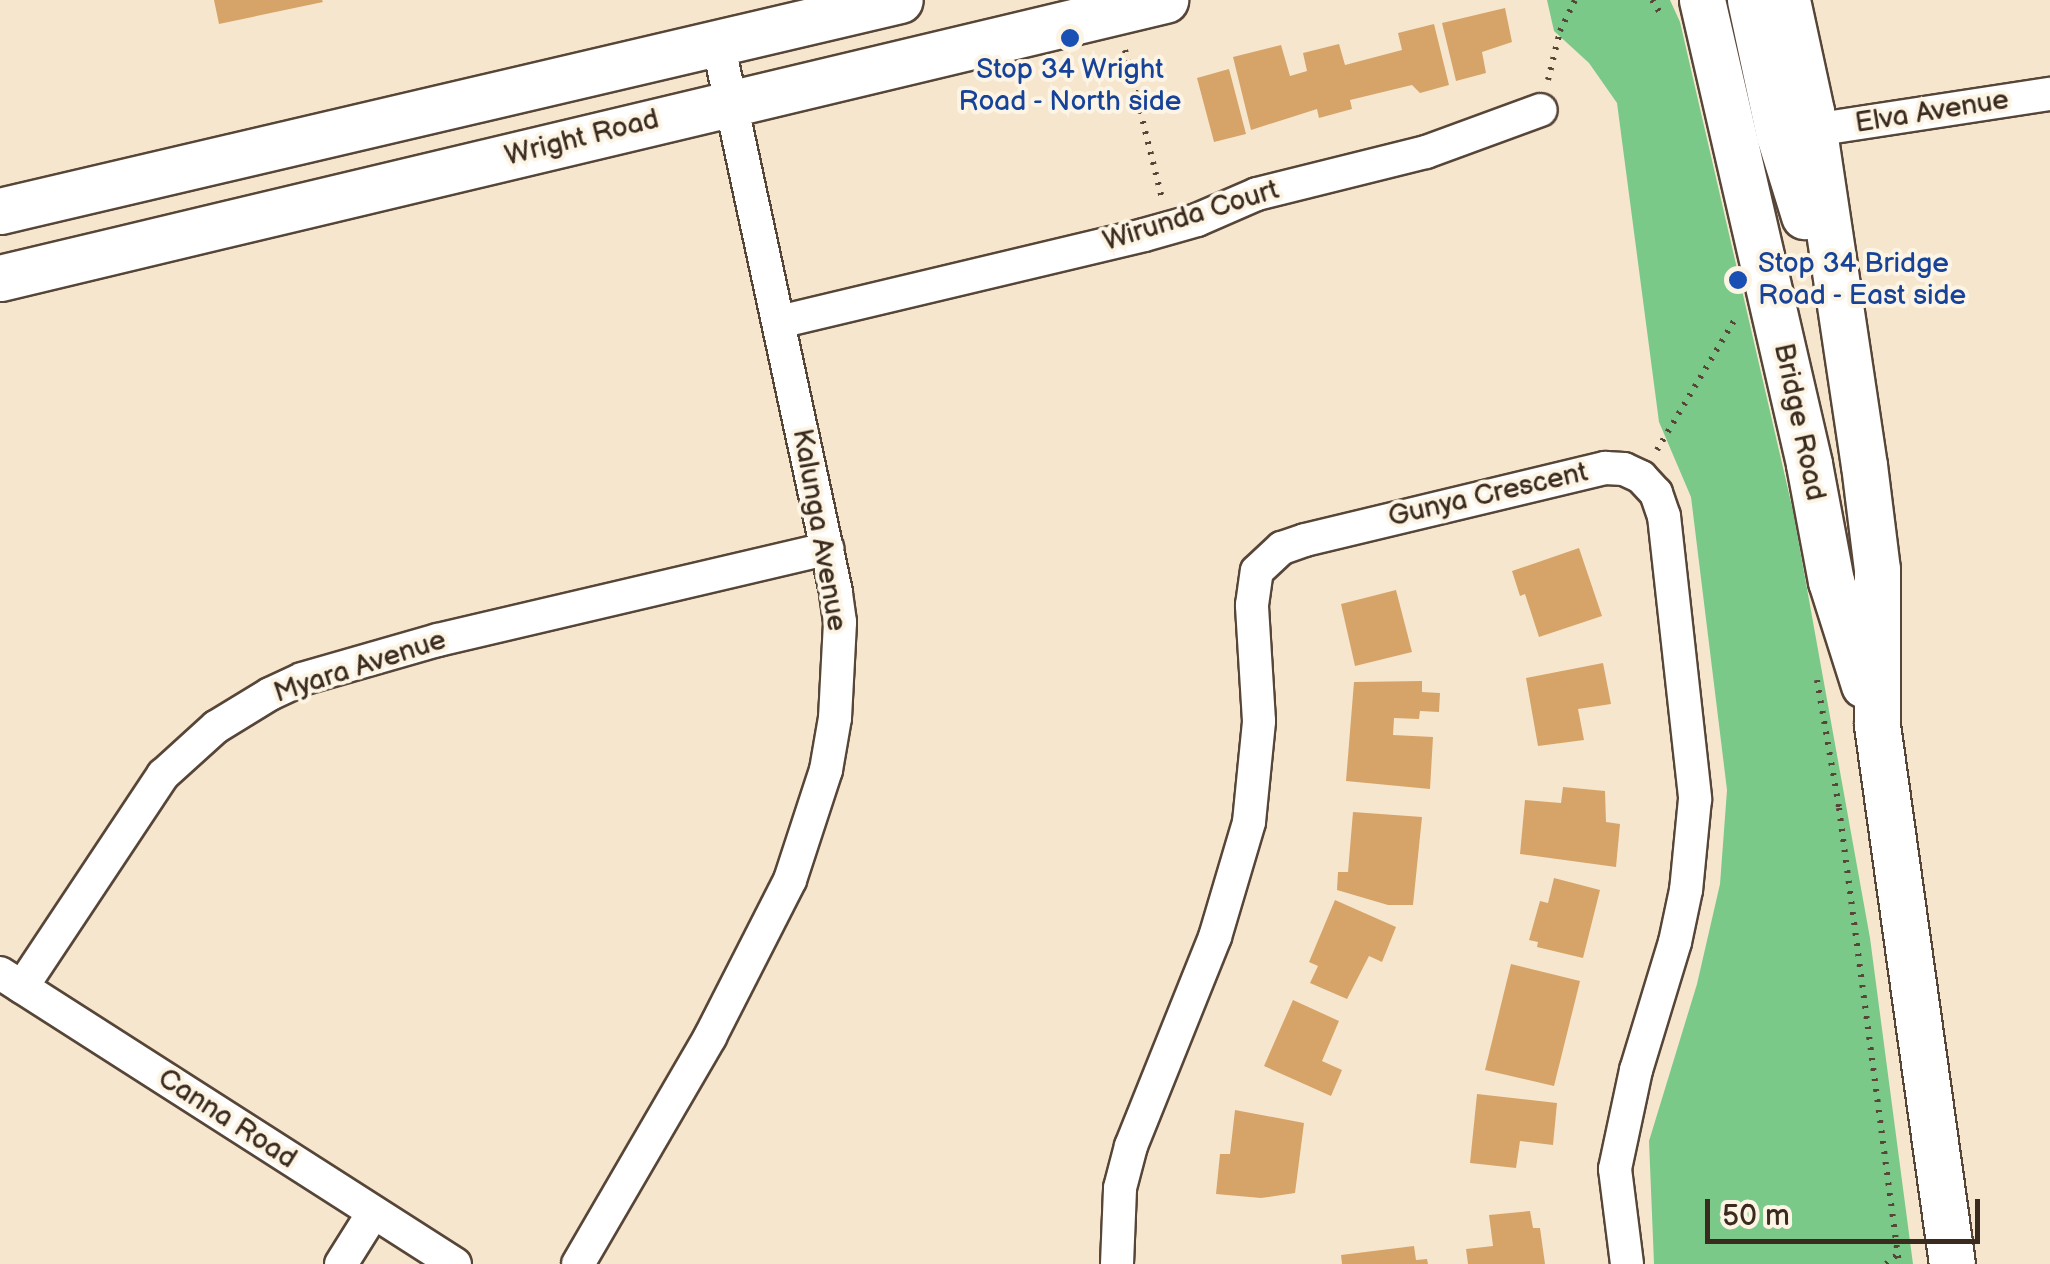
<!DOCTYPE html>
<style>
body{margin:0}
#map{position:relative;width:2050px;height:1264px;overflow:hidden;background:#f7e6ce;font-family:"Balsamiq Sans",sans-serif}
div>[style]{position:absolute}
[style*='--x']{left:calc(var(--x)*1px);top:calc(var(--y)*1px);width:calc(var(--w)*1px);rotate:calc(var(--a)*1deg)}
.green>*{inset:0;background:#7bc989}
.building>*{inset:0;background:#d6a468}
.path>*{height:6px;margin-top:-3px;transform-origin:0;background:repeating-linear-gradient(90deg,#574638 0 2.5px,transparent 0 10.5px)}
.roads{filter:drop-shadow(2px 0 #574638) drop-shadow(-2px 0 #574638) drop-shadow(0 2px #574638) drop-shadow(0 -2px #574638)}
.minor>*{height:32px;margin:-16px;padding:0 16px;transform-origin:16px;border-radius:16px;background:#fff}
.secondary>*{height:45px;margin:-22.5px;padding:0 22.5px;transform-origin:22.5px;border-radius:22.5px;background:#fff}
.dots>*{width:28px;height:28px;translate:-50% -50%;box-sizing:border-box;border:5px solid #fcf5e5;border-radius:50%}
span{translate:-50% -50%;white-space:nowrap;text-align:center;line-height:1.15;-webkit-text-stroke:8px #fcf5e5;paint-order:stroke}
.transit-label{font-size:28px;color:#164399}
.left{translate:0 -50%;text-align:left}
.street-label{font-size:28px;color:#3b2a1e}
.scale{position:absolute;left:1705px;top:1199px;width:275px;height:45px;box-sizing:border-box;border:5px solid #3b2a1e;border-top:0;padding-left:12px;font-size:30px;line-height:35px;white-space:nowrap;color:#3b2a1e;-webkit-text-stroke:8px #fcf5e5;paint-order:stroke}
</style>
<div id="map">
<div class="green">
<i style="clip-path:polygon(1547px 0,1670px 0,1680px 22px,1793px 511px,1870px 938px,1913px 1264px,1654px 1264px,1649px 1141px,1697px 984px,1720px 884px,1727px 790px,1691px 497px,1659px 422px,1617px 103px,1589px 63px,1554px 31px)"></i>
</div>
<div class="building">
<i style="clip-path:polygon(214px 0,322px 0,323px 2px,219px 24px)"></i>
<i style="clip-path:polygon(1505px 8px,1512px 42px,1482px 52px,1486px 73px,1456px 81px,1442px 23px)"></i>
<i style="clip-path:polygon(1434px 24px,1449px 85px,1420px 93px,1412px 85px,1350px 100px,1352px 109px,1319px 118px,1317px 109px,1251px 130px,1233px 57px,1281px 45px,1290px 76px,1307px 71px,1303px 53px,1339px 44px,1345px 65px,1402px 50px,1398px 33px)"></i>
<i style="clip-path:polygon(1229px 69px,1246px 134px,1214px 142px,1197px 78px)"></i>
<i style="clip-path:polygon(1579px 548px,1602px 616px,1539px 637px,1525px 594px,1520px 596px,1512px 571px)"></i>
<i style="clip-path:polygon(1396px 590px,1412px 652px,1355px 666px,1341px 604px)"></i>
<i style="clip-path:polygon(1603px 663px,1611px 704px,1578px 709px,1584px 740px,1538px 746px,1526px 678px)"></i>
<i style="clip-path:polygon(1422px 681px,1422px 692px,1440px 693px,1439px 712px,1420px 711px,1419px 719px,1394px 718px,1393px 735px,1433px 737px,1430px 789px,1346px 781px,1354px 682px)"></i>
<i style="clip-path:polygon(1563px 787px,1605px 791px,1606px 822px,1620px 824px,1616px 867px,1520px 854px,1525px 800px,1561px 803px)"></i>
<i style="clip-path:polygon(1353px 812px,1422px 817px,1413px 905px,1388px 905px,1337px 890px,1338px 872px,1348px 872px)"></i>
<i style="clip-path:polygon(1554px 878px,1600px 890px,1583px 958px,1537px 947px,1538px 942px,1529px 940px,1540px 901px,1548px 903px)"></i>
<i style="clip-path:polygon(1335px 900px,1396px 927px,1382px 962px,1369px 956px,1347px 999px,1310px 983px,1318px 966px,1309px 962px)"></i>
<i style="clip-path:polygon(1511px 964px,1580px 981px,1554px 1086px,1485px 1070px)"></i>
<i style="clip-path:polygon(1293px 1000px,1339px 1021px,1322px 1061px,1342px 1070px,1331px 1096px,1264px 1066px)"></i>
<i style="clip-path:polygon(1477px 1094px,1557px 1103px,1553px 1145px,1520px 1141px,1516px 1168px,1470px 1163px)"></i>
<i style="clip-path:polygon(1235px 1110px,1304px 1123px,1295px 1193px,1261px 1198px,1216px 1194px,1220px 1154px,1230px 1154px)"></i>
<i style="clip-path:polygon(1530px 1211px,1533px 1228px,1540px 1228px,1545px 1264px,1468px 1264px,1466px 1249px,1493px 1246px,1489px 1215px)"></i>
<i style="clip-path:polygon(1414px 1246px,1416px 1260px,1427px 1259px,1428px 1264px,1342px 1264px,1341px 1255px)"></i>
</div>
<div class="path">
<i style="--x:1652;--y:0;--w:19;--a:58"></i>
<i style="--x:1125;--y:50;--w:153;--a:76"></i>
<i style="--x:1548;--y:80;--w:50;--a:-76.2"></i>
<i style="--x:1560;--y:31;--w:34;--a:-64"></i>
<i style="--x:1657;--y:450;--w:152;--a:-59.2"></i>
<i style="--x:1817;--y:680;--w:130;--a:80.2"></i>
<i style="--x:1839;--y:808;--w:460;--a:82.5"></i>
<i style="--x:1886;--y:1264;--w:16;--a:-40"></i>
</div>
<div class="roads">
<div class="minor">
<i style="--x:1814;--y:130;--w:239;--a:-8.7"></i>
<i style="--x:779;--y:322;--w:375;--a:-13.4"></i>
<i style="--x:1144;--y:235;--w:55;--a:-15.8"></i>
<i style="--x:1197;--y:220;--w:65;--a:-23.4"></i>
<i style="--x:1257;--y:194;--w:174;--a:-14"></i>
<i style="--x:1426;--y:152;--w:122;--a:-20.1"></i>
<i style="--x:0;--y:973;--w:540;--a:32.6"></i>
<i style="--x:22;--y:987;--w:255;--a:-56.4"></i>
<i style="--x:163;--y:775;--w:72;--a:-42.2"></i>
<i style="--x:216;--y:727;--w:63;--a:-31.4"></i>
<i style="--x:270;--y:694;--w:35;--a:-25"></i>
<i style="--x:302;--y:679;--w:141;--a:-16"></i>
<i style="--x:438;--y:640;--w:400;--a:-13.2"></i>
<i style="--x:341;--y:1264;--w:60;--a:-57.9"></i>
<i style="--x:578;--y:1264;--w:263;--a:-59.8"></i>
<i style="--x:710;--y:1037;--w:176;--a:-63"></i>
<i style="--x:790;--y:880;--w:116;--a:-71.9"></i>
<i style="--x:826;--y:770;--w:53;--a:-80.2"></i>
<i style="--x:835;--y:718;--w:96;--a:-87"></i>
<i style="--x:840;--y:622;--w:30;--a:-98"></i>
<i style="--x:836;--y:592;--w:562;--a:-102.13"></i>
<i style="--x:1117;--y:1264;--w:76;--a:-87.7"></i>
<i style="--x:1120;--y:1188;--w:43;--a:-75.3"></i>
<i style="--x:1131;--y:1146;--w:225;--a:-68.1"></i>
<i style="--x:1215;--y:937;--w:120;--a:-73.5"></i>
<i style="--x:1249;--y:822;--w:101;--a:-84.3"></i>
<i style="--x:1259;--y:721;--w:116;--a:-93.5"></i>
<i style="--x:1252;--y:605;--w:34;--a:-82"></i>
<i style="--x:1257;--y:571;--w:34;--a:-43"></i>
<i style="--x:1282;--y:548;--w:24;--a:-19"></i>
<i style="--x:1305;--y:540;--w:309;--a:-13.5"></i>
<i style="--x:1605;--y:468;--w:19;--a:3"></i>
<i style="--x:1624;--y:469;--w:19;--a:25"></i>
<i style="--x:1641;--y:477;--w:22;--a:47"></i>
<i style="--x:1656;--y:493;--w:24;--a:71"></i>
<i style="--x:1664;--y:516;--w:285;--a:83.7"></i>
<i style="--x:1695;--y:799;--w:91;--a:95.6"></i>
<i style="--x:1686;--y:890;--w:53;--a:101.9"></i>
<i style="--x:1675;--y:942;--w:134;--a:106.9"></i>
<i style="--x:1636;--y:1070;--w:101;--a:102"></i>
<i style="--x:1615;--y:1169;--w:96;--a:82.8"></i>
</div>
<div class="secondary">
<i style="--x:1702;--y:0;--w:476;--a:77"></i>
<i style="--x:1809;--y:464;--w:119;--a:79.4"></i>
<i style="--x:1831;--y:581;--w:109;--a:72.4"></i>
<i style="--x:1750;--y:0;--w:138;--a:77.9"></i>
<i style="--x:1779;--y:135;--w:85;--a:72.8"></i>
<i style="--x:1787;--y:0;--w:114;--a:77.8"></i>
<i style="--x:1811;--y:111;--w:358;--a:81.5"></i>
<i style="--x:1864;--y:465;--w:105;--a:82.9"></i>
<i style="--x:1877;--y:569;--w:156;--a:90"></i>
<i style="--x:1877;--y:725;--w:544;--a:82.08"></i>
<i style="--x:0;--y:211;--w:924;--a:-13.19"></i>
<i style="--x:0;--y:278;--w:1198;--a:-13.42"></i>
</div>
</div>
<div class="dots">
<i style="left:1070px;top:38px;background:#1a4fb4"></i>
<i style="left:1738px;top:280px;background:#1a4fb4"></i>
</div>
<div class="transit-label">
<span style="left:1070px;top:86px">Stop 34 Wright<br>Road - North side</span>
<span class="left" style="left:1758px;top:280px">Stop 34 Bridge<br>Road - East side</span>
</div>
<div class="street-label">
<span style="left:1932px;top:112px;rotate:-9deg">Elva Avenue</span>
<span style="left:582px;top:138px;rotate:-14deg">Wright Road</span>
<span style="left:1191px;top:216px;rotate:-17deg">Wirunda Court</span>
<span style="left:1799px;top:422px;rotate:78deg">Bridge Road</span>
<span style="left:1488px;top:495px;rotate:-13deg">Gunya Crescent</span>
<span style="left:819px;top:530px;rotate:80deg">Kalunga Avenue</span>
<span style="left:360px;top:667px;rotate:-18deg">Myara Avenue</span>
<span style="left:227px;top:1119px;rotate:33deg">Canna Road</span>
</div>
<div class="scale">50 m</div>
</div>
